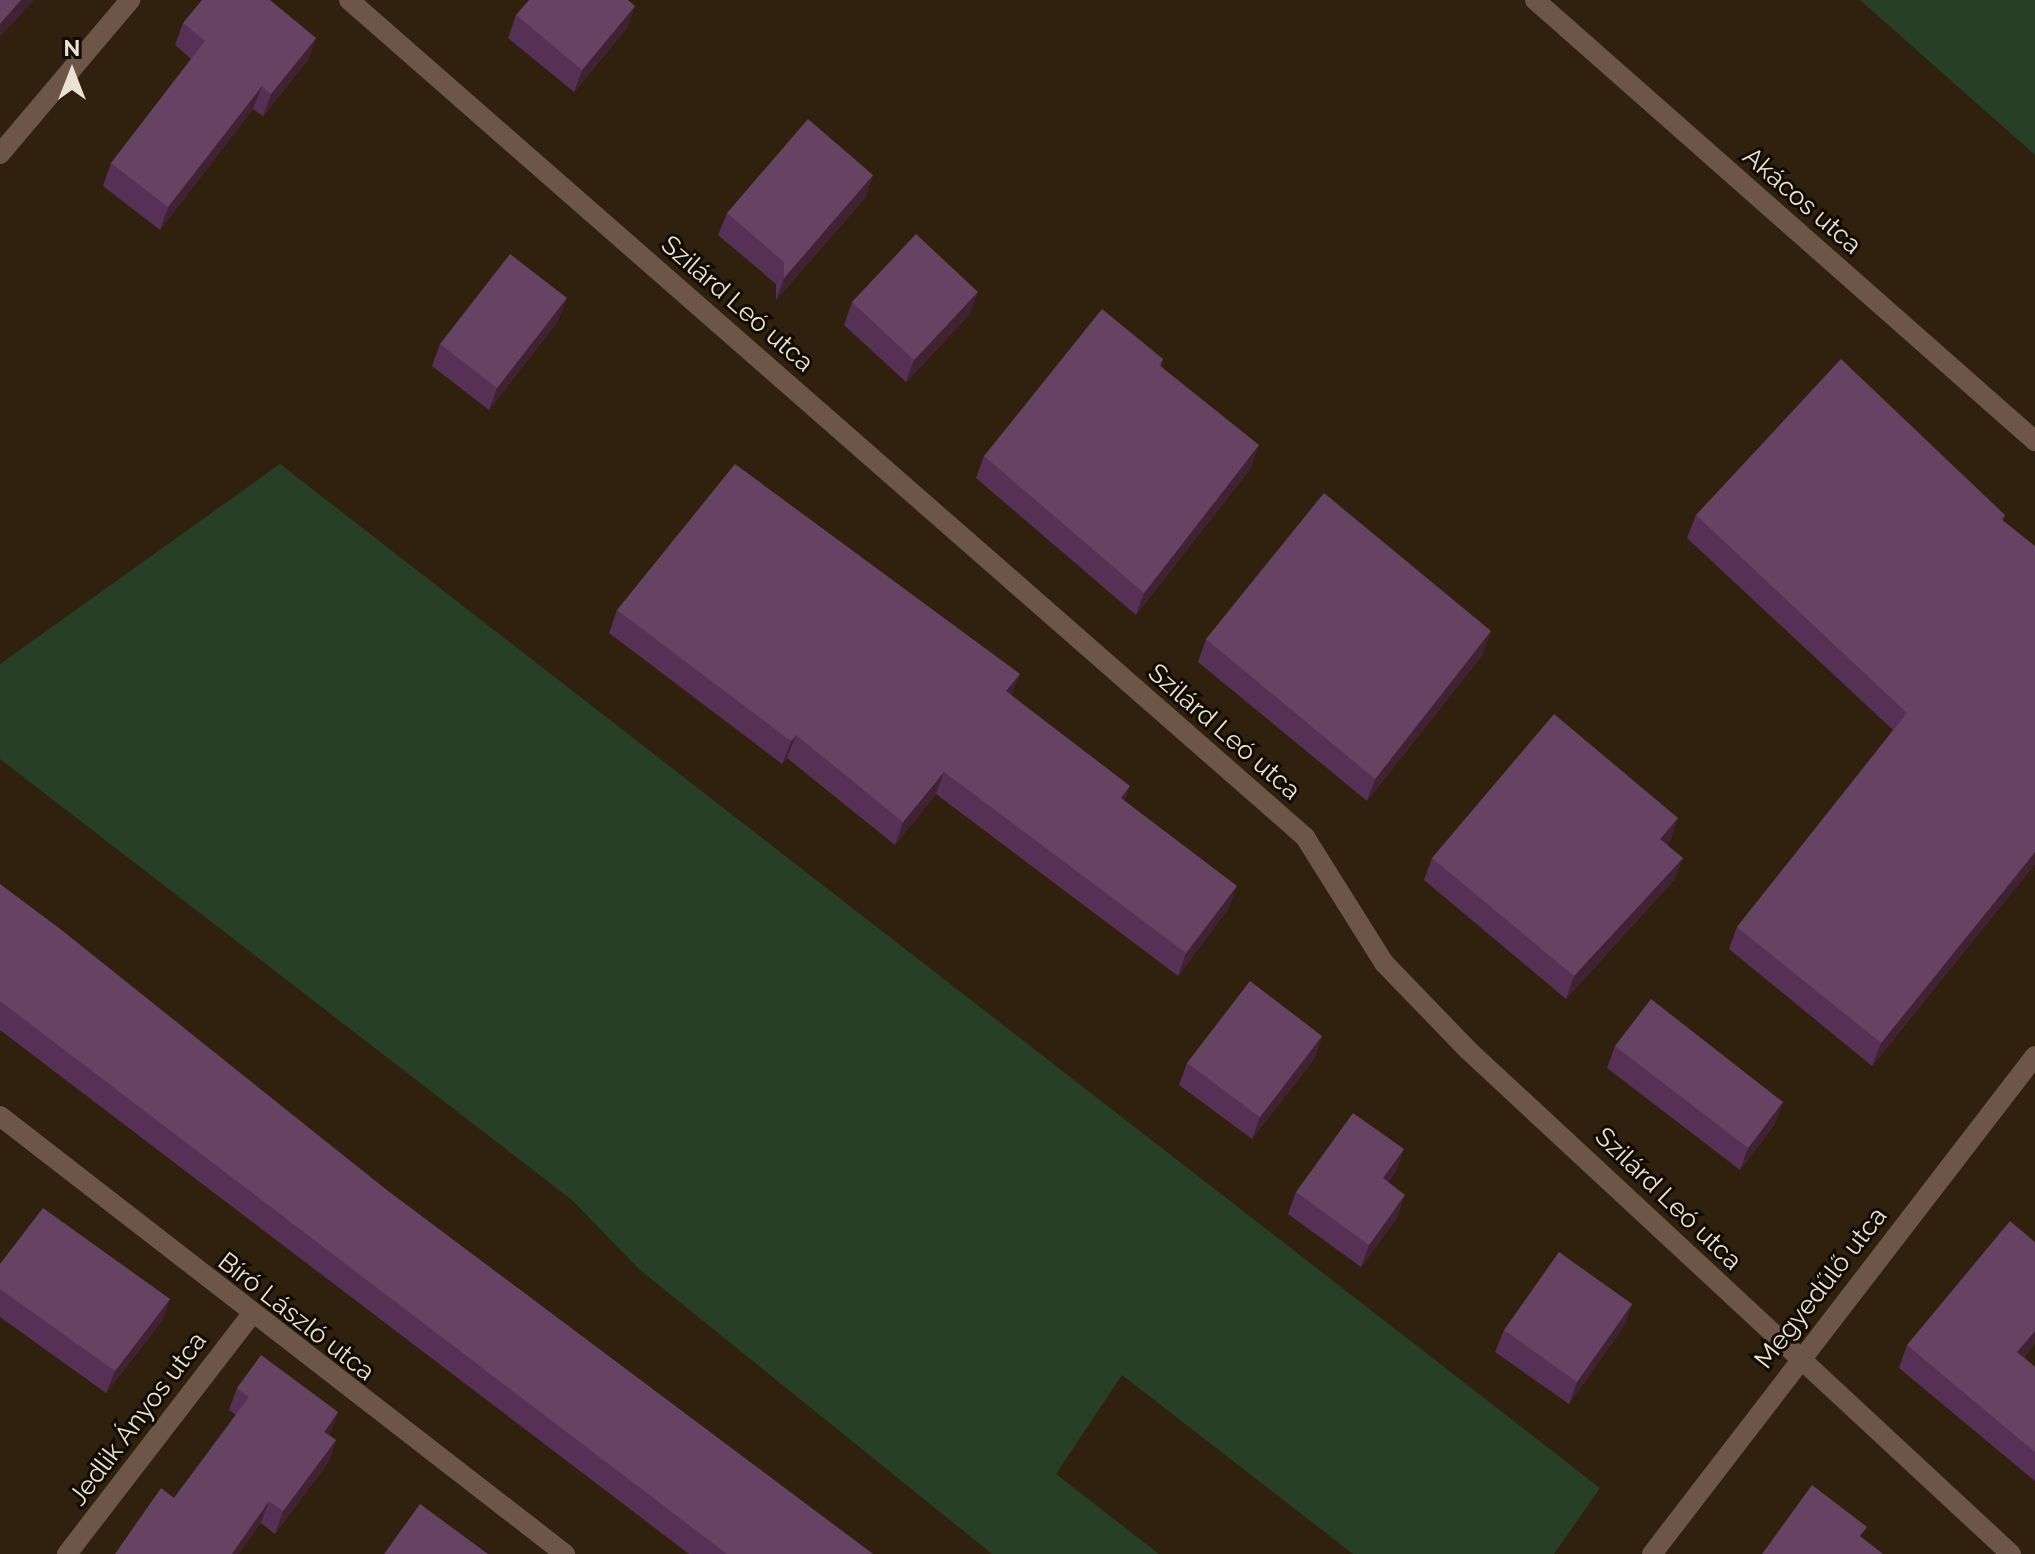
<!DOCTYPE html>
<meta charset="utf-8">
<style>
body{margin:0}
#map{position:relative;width:2035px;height:1554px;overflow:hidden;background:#2f210d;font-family:Raleway,sans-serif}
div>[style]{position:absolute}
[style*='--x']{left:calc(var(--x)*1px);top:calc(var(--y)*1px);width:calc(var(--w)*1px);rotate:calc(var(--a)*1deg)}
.green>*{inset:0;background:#273f26}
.minor>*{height:20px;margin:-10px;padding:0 10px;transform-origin:10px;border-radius:10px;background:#6d5647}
.wall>*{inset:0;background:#573056}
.shaded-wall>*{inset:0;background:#402233}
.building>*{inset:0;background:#674363}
span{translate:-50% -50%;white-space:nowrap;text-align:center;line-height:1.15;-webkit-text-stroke:6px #120c05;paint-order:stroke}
.street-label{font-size:26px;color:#ebe1d5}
.north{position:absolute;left:32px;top:32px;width:80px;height:80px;-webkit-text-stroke:6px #120c05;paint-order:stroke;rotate:0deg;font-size:22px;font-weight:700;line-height:32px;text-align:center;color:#ebe1d5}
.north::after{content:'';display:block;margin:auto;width:28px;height:36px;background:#ebe1d5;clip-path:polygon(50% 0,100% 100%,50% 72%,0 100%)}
</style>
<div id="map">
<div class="green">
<i style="clip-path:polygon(1860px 0,2035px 0,2035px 155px)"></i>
<i style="clip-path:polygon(280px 464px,1600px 1488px,1554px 1554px,1353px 1554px,1122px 1375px,1056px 1474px,1159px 1554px,992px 1554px,640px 1270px,572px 1200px,0 759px,0 664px)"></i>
</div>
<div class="minor">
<i style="--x:349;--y:0;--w:1271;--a:41.2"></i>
<i style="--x:1305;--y:837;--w:149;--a:57.9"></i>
<i style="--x:1384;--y:963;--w:121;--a:46"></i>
<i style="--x:1468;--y:1050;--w:741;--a:42.87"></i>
<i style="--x:1535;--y:0;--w:667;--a:41.41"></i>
<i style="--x:0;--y:154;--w:202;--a:-49.8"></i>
<i style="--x:0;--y:1116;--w:715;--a:37.78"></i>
<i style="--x:67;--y:1554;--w:300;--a:-52.4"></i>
<i style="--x:1652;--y:1554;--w:628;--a:-52.44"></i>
</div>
<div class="wall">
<i style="clip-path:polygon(635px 6px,627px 28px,574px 92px,508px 38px,516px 15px)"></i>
<i style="clip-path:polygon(183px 23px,316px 38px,308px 60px,263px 116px,253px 109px,160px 230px,103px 186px,111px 163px,191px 59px,175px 45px)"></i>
<i style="clip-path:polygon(873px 175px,865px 198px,776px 300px,776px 284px,718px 235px,727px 213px)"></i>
<i style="clip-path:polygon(852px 302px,970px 314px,906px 382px,844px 325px)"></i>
<i style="clip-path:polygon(558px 321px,489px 410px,432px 366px,440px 344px)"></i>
<i style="clip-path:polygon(1163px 359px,1161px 366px,1251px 468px,1136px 615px,976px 478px,984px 456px)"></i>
<i style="clip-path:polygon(1696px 515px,2005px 515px,2003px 521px,2035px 864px,1872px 1066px,1729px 949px,1737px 927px,1893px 730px,1687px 538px)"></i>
<i style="clip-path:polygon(617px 610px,1012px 696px,1125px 801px,1229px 908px,1178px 976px,936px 794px,895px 845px,787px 758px,782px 764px,609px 633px)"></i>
<i style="clip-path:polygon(1206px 639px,1483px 654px,1367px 801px,1198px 662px)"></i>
<i style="clip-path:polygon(1678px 818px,1670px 841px,1666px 845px,1683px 858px,1674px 880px,1566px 999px,1424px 880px,1432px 858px)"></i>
<i style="clip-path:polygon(0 884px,388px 1191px,873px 1554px,689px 1554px,0 1030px)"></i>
<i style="clip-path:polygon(1322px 1036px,1314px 1059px,1252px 1139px,1179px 1085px,1187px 1063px)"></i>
<i style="clip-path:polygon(1615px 1046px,1775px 1124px,1740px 1170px,1607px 1068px)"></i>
<i style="clip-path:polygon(1404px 1149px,1396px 1171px,1388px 1182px,1397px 1218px,1361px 1267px,1288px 1214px,1296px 1192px)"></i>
<i style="clip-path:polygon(2035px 1242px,2035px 1343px,2024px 1357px,2035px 1367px,2035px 1481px,1899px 1368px,1907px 1345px)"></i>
<i style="clip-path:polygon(0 1264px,170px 1299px,162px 1321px,106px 1393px,0 1317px)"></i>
<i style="clip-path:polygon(1632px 1304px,1624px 1326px,1569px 1404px,1495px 1352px,1504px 1330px)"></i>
<i style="clip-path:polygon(237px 1388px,338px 1412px,329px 1435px,336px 1440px,328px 1463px,275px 1534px,261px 1523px,174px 1498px,236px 1415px,229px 1410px)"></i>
</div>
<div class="shaded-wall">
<i style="clip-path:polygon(21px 0,34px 0,0 37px,0 24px)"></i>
<i style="clip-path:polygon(635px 6px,627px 28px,574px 92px,582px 70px)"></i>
<i style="clip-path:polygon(316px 38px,308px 60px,263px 116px,271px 94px)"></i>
<i style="clip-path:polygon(262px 86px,253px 109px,160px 230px,168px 207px)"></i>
<i style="clip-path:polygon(873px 175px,865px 198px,776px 300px,784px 278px)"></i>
<i style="clip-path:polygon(978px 292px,970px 314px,906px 382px,914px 360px)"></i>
<i style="clip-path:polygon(567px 298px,558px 321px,489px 410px,497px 388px)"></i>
<i style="clip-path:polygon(1259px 445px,1251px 468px,1136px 615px,1144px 593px)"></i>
<i style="clip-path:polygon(1491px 631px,1483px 654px,1367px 801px,1375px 779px)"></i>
<i style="clip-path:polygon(1020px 674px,1011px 697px,1006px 691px)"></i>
<i style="clip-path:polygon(796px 735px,787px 758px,782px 764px,791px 741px)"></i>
<i style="clip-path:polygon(944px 772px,936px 794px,895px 845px,903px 822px)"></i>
<i style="clip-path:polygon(1130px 786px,1122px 809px,1121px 798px)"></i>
<i style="clip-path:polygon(1678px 818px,1670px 841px,1652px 861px,1660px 839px)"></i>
<i style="clip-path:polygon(2035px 852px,2035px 864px,1872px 1066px,1881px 1043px)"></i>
<i style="clip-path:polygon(1683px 858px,1674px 880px,1566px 999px,1574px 976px)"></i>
<i style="clip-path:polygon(1237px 886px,1229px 908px,1178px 976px,1186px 953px)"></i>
<i style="clip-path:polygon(1322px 1036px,1314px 1059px,1252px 1139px,1260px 1117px)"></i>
<i style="clip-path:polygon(1783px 1102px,1775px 1124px,1740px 1170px,1748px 1148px)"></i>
<i style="clip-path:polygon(1404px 1149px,1396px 1171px,1374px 1201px,1383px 1178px)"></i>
<i style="clip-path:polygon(1405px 1195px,1397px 1218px,1361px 1267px,1369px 1245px)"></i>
<i style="clip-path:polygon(170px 1299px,162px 1321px,106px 1393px,115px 1371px)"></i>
<i style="clip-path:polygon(1632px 1304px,1624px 1326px,1569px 1404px,1577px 1382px)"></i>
<i style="clip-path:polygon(2035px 1331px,2035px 1343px,2009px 1374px,2017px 1352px)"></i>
<i style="clip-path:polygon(338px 1412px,330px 1434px,315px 1454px,324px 1432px)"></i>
<i style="clip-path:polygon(336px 1440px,328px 1463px,275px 1534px,283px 1511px)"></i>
<i style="clip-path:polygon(269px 1501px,261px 1523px,239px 1554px,232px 1554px)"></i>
</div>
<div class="building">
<i style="clip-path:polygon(0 0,21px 0,0 24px)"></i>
<i style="clip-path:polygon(202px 0,270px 0,316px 38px,271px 94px,262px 86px,168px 207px,111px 163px,205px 41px,183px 23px)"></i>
<i style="clip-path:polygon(529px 0,628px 0,635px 6px,582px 70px,516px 15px)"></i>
<i style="clip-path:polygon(808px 119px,873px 175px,784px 278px,784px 262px,727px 213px)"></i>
<i style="clip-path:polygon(916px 234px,978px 292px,914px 360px,852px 302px)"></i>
<i style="clip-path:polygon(510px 254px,567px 298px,497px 388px,440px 344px)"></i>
<i style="clip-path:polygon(1102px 309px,1163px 359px,1159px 365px,1259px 445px,1144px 593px,984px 456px)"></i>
<i style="clip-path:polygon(1841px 359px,2005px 515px,2001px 519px,2035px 546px,2035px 852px,1881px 1043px,1737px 927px,1907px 713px,1696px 515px)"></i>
<i style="clip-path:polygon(735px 464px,1020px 674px,1006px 691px,1130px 786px,1121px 798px,1237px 886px,1186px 953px,944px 772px,903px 822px,796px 735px,791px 741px,617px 610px)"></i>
<i style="clip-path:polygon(1324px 493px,1491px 631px,1375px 779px,1206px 639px)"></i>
<i style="clip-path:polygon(1554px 714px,1678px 818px,1660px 839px,1683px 858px,1574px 976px,1432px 858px)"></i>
<i style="clip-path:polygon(0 884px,59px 928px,388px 1191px,873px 1554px,727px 1554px,0 1001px)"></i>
<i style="clip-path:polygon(1250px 981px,1322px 1036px,1260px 1117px,1187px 1063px)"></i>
<i style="clip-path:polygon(1651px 999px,1783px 1102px,1748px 1148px,1615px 1046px)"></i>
<i style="clip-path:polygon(1353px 1113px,1404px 1149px,1383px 1178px,1405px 1195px,1369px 1245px,1296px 1192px)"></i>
<i style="clip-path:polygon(43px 1208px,170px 1299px,115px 1371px,0 1289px,0 1264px)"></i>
<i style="clip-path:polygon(2010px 1221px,2035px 1242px,2035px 1331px,2017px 1352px,2035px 1367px,2035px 1452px,1907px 1345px)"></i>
<i style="clip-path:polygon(1559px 1252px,1632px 1304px,1577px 1382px,1504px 1330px)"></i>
<i style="clip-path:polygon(261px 1355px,338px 1412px,324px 1432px,336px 1440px,283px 1511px,269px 1501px,232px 1554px,115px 1554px,161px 1488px,174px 1498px,249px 1397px,237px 1388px)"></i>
<i style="clip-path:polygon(1812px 1485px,1867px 1527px,1860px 1536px,1883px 1554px,1762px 1554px)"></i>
<i style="clip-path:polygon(420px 1504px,488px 1554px,384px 1554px)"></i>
</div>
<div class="street-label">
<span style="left:1802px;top:201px;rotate:41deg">Akácos utca</span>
<span style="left:737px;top:304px;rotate:41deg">Szilárd Leó utca</span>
<span style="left:1224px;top:732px;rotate:41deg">Szilárd Leó utca</span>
<span style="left:1668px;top:1199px;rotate:44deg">Szilárd Leó utca</span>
<span style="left:1821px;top:1288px;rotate:-52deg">Megyedűlő utca</span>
<span style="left:296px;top:1317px;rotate:38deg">Bíró László utca</span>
<span style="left:138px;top:1419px;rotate:-53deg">Jedlik Ányos utca</span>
</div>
<div class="north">N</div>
</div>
